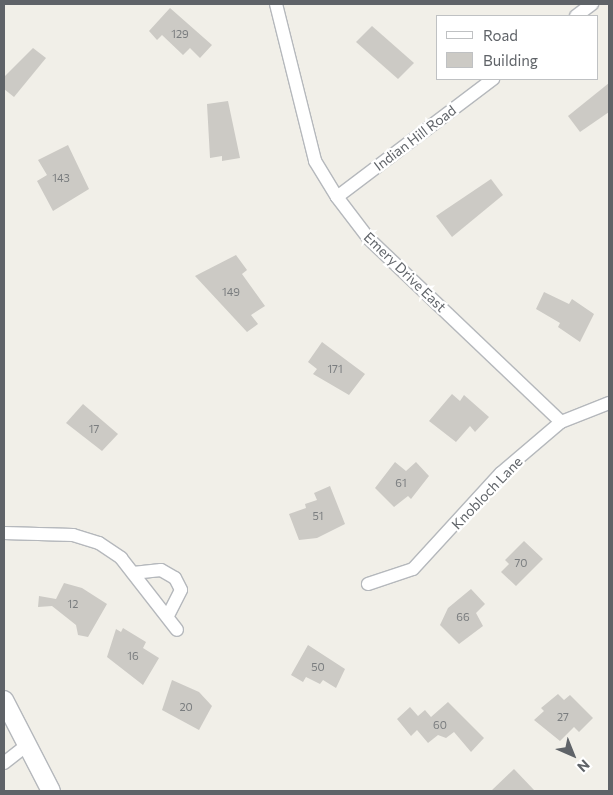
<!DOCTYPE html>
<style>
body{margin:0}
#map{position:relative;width:613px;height:795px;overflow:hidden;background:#f1efe8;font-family:Commissioner,sans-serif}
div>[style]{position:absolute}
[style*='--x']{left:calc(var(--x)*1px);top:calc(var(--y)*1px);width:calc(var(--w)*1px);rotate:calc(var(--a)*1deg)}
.building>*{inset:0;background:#cccac5}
.roads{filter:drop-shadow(1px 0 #b5b8bc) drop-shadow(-1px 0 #b5b8bc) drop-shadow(0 1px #b5b8bc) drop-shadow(0 -1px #b5b8bc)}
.street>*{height:12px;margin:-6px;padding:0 6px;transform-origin:6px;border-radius:6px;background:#fff}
.secondary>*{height:18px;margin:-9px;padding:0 9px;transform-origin:9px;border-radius:9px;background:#fff}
span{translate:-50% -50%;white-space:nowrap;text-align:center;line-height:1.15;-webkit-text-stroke:4.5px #fff;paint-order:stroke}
.number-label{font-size:11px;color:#7a7d7f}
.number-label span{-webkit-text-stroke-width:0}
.street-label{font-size:14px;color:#5f6368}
.frame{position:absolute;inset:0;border:5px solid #5f6368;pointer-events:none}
.legend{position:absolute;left:436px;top:15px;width:162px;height:65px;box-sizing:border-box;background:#fff;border:1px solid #bfc1c3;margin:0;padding:6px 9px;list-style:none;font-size:15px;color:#5f6368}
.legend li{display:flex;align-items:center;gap:10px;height:25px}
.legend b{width:25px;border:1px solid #bfc1c3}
.north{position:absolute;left:548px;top:730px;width:50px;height:50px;-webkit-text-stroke:4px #fff;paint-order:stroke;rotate:136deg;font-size:14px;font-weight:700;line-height:20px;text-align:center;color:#5f6368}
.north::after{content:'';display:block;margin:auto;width:18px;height:22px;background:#5f6368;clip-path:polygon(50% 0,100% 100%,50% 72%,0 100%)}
</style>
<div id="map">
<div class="building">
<i style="clip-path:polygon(170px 8px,212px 45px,200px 58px,190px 48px,183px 55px,162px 35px,157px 40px,149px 31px)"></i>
<i style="clip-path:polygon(372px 26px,414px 63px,398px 79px,356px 42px)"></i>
<i style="clip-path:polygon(33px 48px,46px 58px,14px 97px,4px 89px,4px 77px)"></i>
<i style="clip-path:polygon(609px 83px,609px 112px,580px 132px,568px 116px)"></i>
<i style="clip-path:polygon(228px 101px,240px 158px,222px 161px,222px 156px,210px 158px,207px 104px)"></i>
<i style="clip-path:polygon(68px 145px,89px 189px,53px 211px,37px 181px,47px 175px,38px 160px)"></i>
<i style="clip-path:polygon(491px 179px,503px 195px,452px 237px,436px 216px)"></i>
<i style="clip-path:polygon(236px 255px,247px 270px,242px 274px,265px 306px,251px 315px,258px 324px,247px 332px,195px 276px)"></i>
<i style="clip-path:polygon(544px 292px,569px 304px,572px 299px,594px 314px,580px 342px,558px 327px,560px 323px,536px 309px)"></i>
<i style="clip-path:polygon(322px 342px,365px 374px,349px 395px,313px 374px,317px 369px,308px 362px)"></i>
<i style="clip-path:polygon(452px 394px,460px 401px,464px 395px,489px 417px,475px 432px,470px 426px,456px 442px,429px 421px)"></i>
<i style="clip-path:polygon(83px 404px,118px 434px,102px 451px,66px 423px)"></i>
<i style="clip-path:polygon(395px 462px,406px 471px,416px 462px,429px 476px,411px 499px,408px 496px,394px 507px,375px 488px)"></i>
<i style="clip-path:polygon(330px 486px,345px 524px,317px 538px,299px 540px,289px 514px,306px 508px,305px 504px,317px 500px,314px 493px)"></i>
<i style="clip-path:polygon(524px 541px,543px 559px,516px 586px,501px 572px,509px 564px,505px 560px)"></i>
<i style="clip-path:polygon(64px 583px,82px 588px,107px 604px,88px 637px,78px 635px,76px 625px,52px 606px,38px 607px,39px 596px,56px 599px)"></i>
<i style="clip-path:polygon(471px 589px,485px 604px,476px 613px,483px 626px,459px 644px,440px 625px,448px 608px)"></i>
<i style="clip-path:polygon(123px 628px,146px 642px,143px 648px,159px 658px,143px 685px,107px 657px,116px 629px,121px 632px)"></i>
<i style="clip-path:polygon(308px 645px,345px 669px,336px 688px,323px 680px,320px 684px,306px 677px,303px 682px,291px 675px)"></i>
<i style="clip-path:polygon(172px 680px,199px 692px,212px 706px,199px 730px,162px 710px)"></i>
<i style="clip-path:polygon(558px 694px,564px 700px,570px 695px,593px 718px,579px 732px,574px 727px,560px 741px,534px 720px,544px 711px,541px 708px)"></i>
<i style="clip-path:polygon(448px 702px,484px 738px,471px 752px,454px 732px,446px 738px,438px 735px,428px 743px,417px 730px,411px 736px,397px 719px,410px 707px,418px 716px,425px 710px,431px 717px)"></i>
<i style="clip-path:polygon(514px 769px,535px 791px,491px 791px)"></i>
</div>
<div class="roads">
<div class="street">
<i style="--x:276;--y:4;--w:162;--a:76"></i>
<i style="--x:315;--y:161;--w:42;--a:58.6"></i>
<i style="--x:337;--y:197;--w:53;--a:52.7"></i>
<i style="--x:369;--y:239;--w:265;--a:43.6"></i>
<i style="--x:576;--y:16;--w:20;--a:-37"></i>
<i style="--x:337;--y:197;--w:196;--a:-37.1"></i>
<i style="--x:4;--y:533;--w:69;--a:1.7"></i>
<i style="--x:73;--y:535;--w:27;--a:17"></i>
<i style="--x:99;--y:543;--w:27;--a:34"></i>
<i style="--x:121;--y:558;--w:91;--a:52.1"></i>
<i style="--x:133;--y:573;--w:28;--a:-6"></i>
<i style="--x:161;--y:570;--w:16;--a:30"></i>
<i style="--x:175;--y:578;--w:13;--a:63"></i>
<i style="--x:181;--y:590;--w:30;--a:117"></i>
<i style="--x:368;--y:584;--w:47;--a:-18.4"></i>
<i style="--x:413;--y:569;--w:130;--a:-47.5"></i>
<i style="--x:501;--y:473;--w:79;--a:-40.4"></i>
<i style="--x:561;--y:422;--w:52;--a:-21.6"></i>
<i style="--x:4;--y:763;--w:28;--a:-38"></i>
</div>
<div class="secondary">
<i style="--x:4;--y:700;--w:102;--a:62.7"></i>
</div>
</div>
<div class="number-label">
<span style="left:180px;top:34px">129</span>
<span style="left:61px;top:178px">143</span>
<span style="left:231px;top:292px">149</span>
<span style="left:335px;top:369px">171</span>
<span style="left:94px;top:429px">17</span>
<span style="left:401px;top:483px">61</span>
<span style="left:318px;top:516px">51</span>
<span style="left:521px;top:563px">70</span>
<span style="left:73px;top:604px">12</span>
<span style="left:463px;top:617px">66</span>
<span style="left:133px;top:656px">16</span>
<span style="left:318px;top:667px">50</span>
<span style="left:186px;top:707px">20</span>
<span style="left:563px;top:717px">27</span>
<span style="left:440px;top:725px">60</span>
</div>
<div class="street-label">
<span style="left:415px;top:138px;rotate:-37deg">Indian Hill Road</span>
<span style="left:405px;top:272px;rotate:44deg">Emery Drive East</span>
<span style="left:487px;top:493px;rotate:-46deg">Knobloch Lane</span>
</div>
<div class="frame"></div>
<ul class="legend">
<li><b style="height:6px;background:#fff"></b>Road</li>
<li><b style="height:14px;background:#cccac5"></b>Building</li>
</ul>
<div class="north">N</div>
</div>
